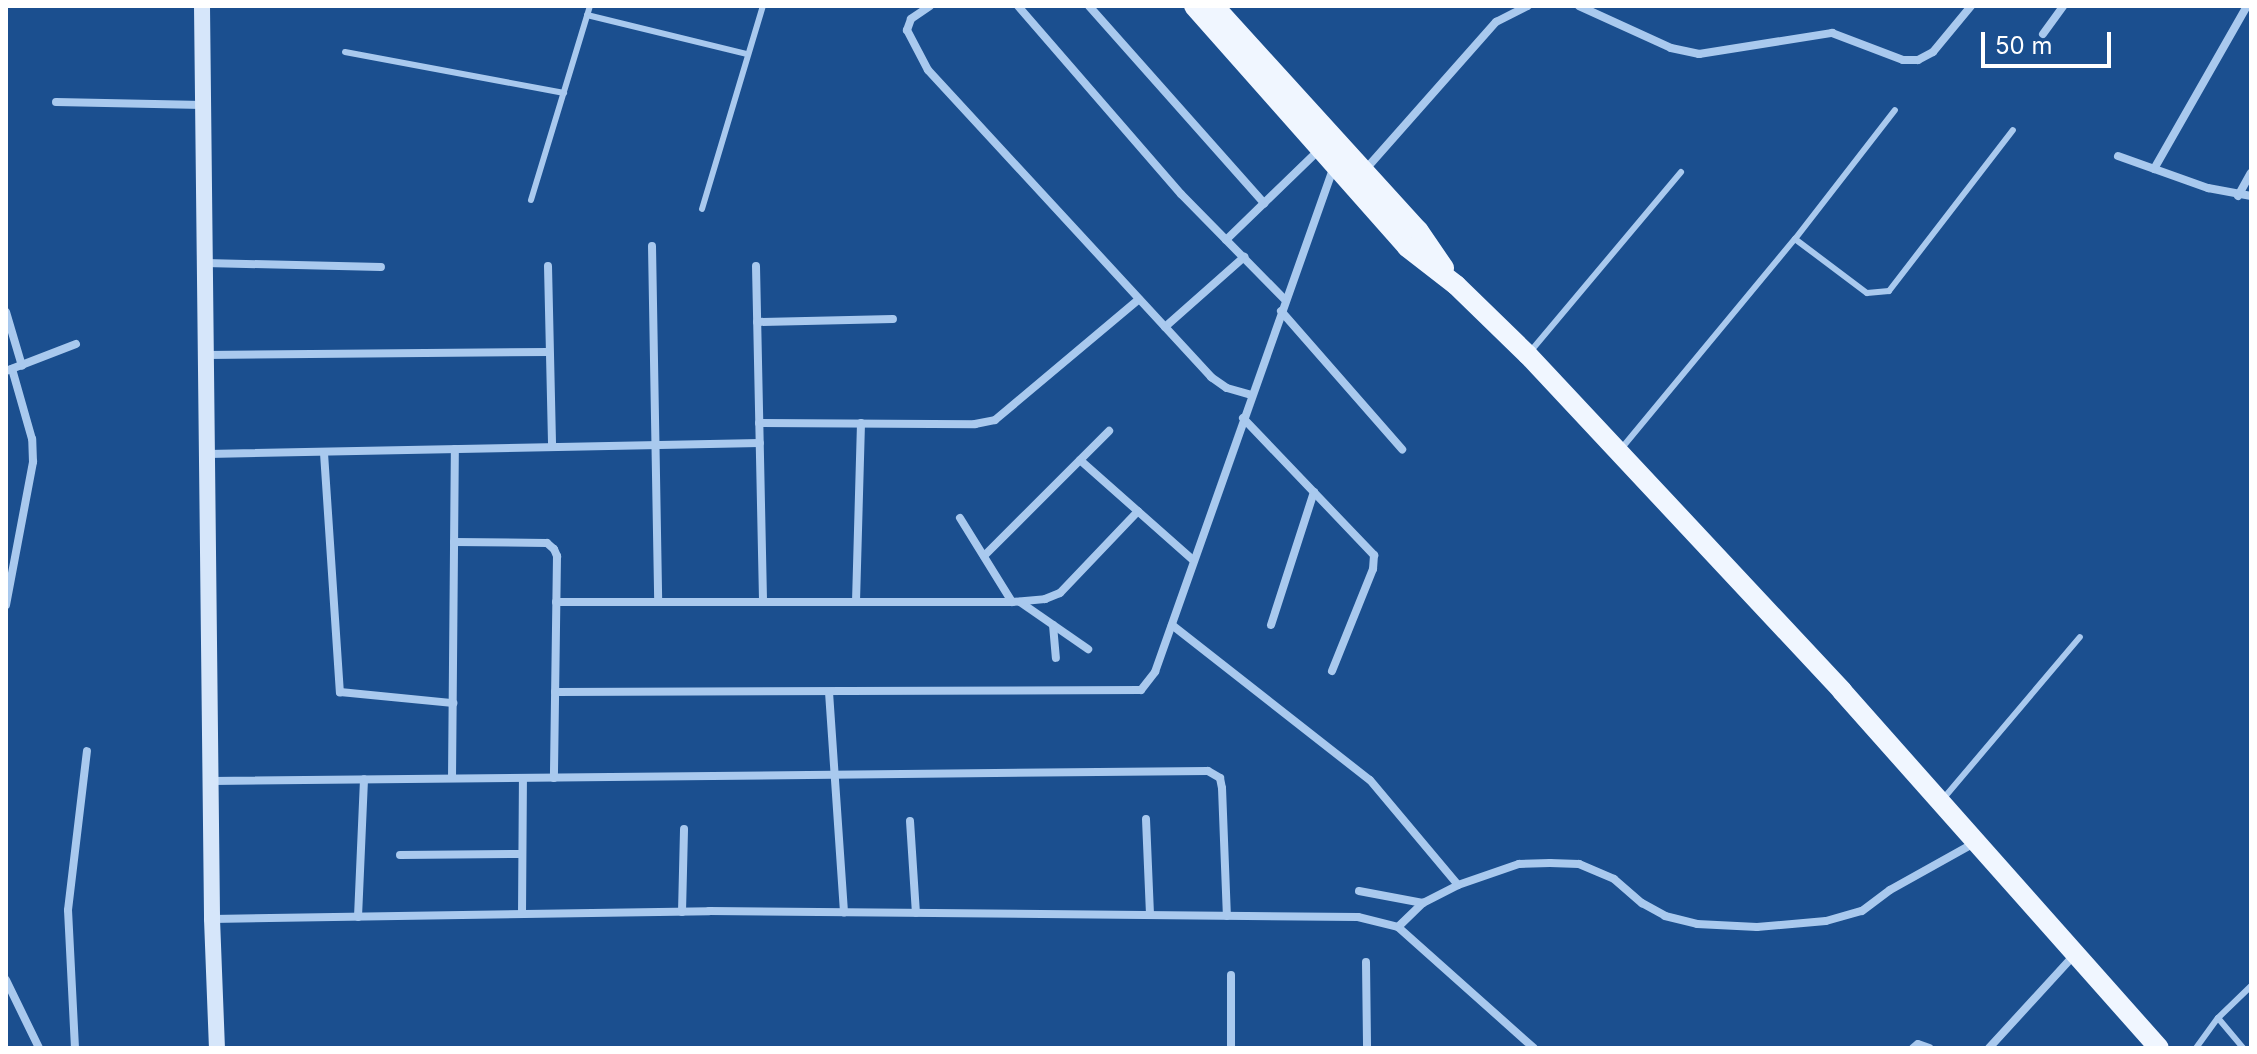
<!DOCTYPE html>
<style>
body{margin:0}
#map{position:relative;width:2257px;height:1054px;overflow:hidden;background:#1b4f8f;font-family:Inter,sans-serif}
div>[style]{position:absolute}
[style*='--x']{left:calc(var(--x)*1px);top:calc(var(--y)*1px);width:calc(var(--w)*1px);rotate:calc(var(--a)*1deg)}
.lane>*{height:6px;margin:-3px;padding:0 3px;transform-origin:3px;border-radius:3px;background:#a9c9ee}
.street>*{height:8px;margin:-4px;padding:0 4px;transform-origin:4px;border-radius:4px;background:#a9c9ee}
.secondary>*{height:16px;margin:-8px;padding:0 8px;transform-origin:8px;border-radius:8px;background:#d6e6fa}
.primary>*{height:20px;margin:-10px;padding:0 10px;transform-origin:10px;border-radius:10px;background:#f0f6ff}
span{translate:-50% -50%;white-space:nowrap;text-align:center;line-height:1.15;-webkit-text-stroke:6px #1b4f8f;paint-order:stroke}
.frame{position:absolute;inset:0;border:8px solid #fff;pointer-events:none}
.scale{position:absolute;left:1981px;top:32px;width:130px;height:36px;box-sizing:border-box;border:4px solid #fff;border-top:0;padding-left:10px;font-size:24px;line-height:28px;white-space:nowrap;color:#fff;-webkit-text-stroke:6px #1b4f8f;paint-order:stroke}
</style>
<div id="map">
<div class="lane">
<i style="--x:587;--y:15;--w:165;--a:13.7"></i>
<i style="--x:345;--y:52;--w:223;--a:10.6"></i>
<i style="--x:531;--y:200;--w:203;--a:-73.1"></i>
<i style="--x:702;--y:209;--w:212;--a:-73.3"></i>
<i style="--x:1795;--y:239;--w:90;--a:36.9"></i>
<i style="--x:1867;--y:293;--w:22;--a:-5"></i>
<i style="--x:1889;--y:291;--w:203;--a:-52.4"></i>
<i style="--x:1530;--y:352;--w:235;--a:-50"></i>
<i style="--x:1621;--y:449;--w:273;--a:-50.4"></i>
<i style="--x:1795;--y:239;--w:163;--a:-52.2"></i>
<i style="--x:1943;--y:799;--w:212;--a:-49.8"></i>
<i style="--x:2218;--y:1018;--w:39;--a:50"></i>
<i style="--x:2196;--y:1048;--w:37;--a:-54"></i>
<i style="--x:2218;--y:1018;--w:46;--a:-44.1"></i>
</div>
<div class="street">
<i style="--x:930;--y:6;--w:23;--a:146"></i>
<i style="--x:911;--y:19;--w:12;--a:110"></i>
<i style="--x:907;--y:30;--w:45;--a:62.3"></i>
<i style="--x:928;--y:70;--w:418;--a:47.3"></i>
<i style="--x:1211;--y:377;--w:19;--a:35"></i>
<i style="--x:1227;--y:388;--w:26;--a:16"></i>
<i style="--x:1018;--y:6;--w:249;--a:49.1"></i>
<i style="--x:1181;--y:194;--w:148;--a:45.5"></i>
<i style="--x:1089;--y:6;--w:264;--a:48.4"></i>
<i style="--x:1579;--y:6;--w:101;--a:24.5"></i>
<i style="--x:1671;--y:48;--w:29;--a:12"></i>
<i style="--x:1699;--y:54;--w:135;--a:-9"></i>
<i style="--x:1832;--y:33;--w:76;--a:20.8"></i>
<i style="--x:1903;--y:60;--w:15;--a:0"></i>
<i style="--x:1918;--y:60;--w:17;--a:-28"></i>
<i style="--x:1933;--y:52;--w:60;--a:-50.4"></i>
<i style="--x:2043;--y:34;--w:34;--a:-54"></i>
<i style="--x:56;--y:102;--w:147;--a:1.2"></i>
<i style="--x:2118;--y:156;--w:96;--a:19.6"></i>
<i style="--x:2208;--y:188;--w:44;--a:10.5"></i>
<i style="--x:2154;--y:169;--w:188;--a:-60.3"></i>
<i style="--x:1365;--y:170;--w:198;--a:-48.5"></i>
<i style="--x:1496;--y:22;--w:36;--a:-27"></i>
<i style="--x:2238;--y:196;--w:26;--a:-61"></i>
<i style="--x:1226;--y:240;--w:131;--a:-44.1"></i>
<i style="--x:652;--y:246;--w:356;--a:89"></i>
<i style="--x:205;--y:263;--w:176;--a:1.3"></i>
<i style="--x:548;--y:266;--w:181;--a:88.7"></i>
<i style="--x:756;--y:266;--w:336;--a:88.8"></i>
<i style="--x:1281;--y:311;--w:184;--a:48.8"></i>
<i style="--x:6;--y:312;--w:56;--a:73.5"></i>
<i style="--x:757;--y:322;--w:136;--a:-1.3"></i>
<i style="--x:1165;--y:327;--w:106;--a:-41.5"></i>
<i style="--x:206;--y:355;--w:343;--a:-0.5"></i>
<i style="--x:6;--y:371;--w:75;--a:-21.1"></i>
<i style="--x:1243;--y:418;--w:190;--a:46.3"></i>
<i style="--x:1374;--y:555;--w:14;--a:94"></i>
<i style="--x:1373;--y:569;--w:110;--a:111.9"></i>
<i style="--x:759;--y:423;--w:216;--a:0.3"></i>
<i style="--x:975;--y:424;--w:20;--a:-11"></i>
<i style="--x:995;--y:420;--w:188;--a:-40"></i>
<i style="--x:324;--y:453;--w:240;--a:86.2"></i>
<i style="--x:340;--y:692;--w:114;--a:5.6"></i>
<i style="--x:208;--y:454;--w:552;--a:-1.14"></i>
<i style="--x:1080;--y:460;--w:152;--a:41.5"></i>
<i style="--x:960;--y:518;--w:99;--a:58.2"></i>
<i style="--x:454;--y:542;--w:93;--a:0.6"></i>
<i style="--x:547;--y:543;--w:9;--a:41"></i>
<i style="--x:554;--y:549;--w:8;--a:67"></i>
<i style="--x:557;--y:556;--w:222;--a:90.8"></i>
<i style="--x:984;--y:556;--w:177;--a:-45"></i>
<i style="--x:556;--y:602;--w:456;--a:0"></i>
<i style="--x:1012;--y:602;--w:33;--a:-5"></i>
<i style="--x:1045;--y:599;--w:16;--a:-22"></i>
<i style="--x:1060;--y:593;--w:113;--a:-46.4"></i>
<i style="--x:856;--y:602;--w:179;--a:-88.4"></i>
<i style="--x:1020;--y:602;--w:83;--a:34.7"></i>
<i style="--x:6;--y:605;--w:146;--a:-79.3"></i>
<i style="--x:33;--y:462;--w:23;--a:-92"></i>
<i style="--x:32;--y:439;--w:73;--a:-105.9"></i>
<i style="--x:1053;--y:625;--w:33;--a:85"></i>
<i style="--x:1172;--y:625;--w:251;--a:38.1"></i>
<i style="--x:1370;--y:780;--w:137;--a:50"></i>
<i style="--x:1271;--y:625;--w:140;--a:-72.1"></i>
<i style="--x:555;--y:692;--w:586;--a:-0.2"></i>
<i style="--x:1141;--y:690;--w:23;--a:-52"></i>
<i style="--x:1155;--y:672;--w:534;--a:-70.51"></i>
<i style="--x:829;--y:692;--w:221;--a:86.1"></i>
<i style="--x:452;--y:778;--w:329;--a:-89.5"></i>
<i style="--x:212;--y:781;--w:996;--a:-0.58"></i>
<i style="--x:1208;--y:771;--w:14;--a:30"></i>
<i style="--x:1220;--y:778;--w:10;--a:79"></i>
<i style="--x:1222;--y:788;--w:128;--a:87.8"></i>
<i style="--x:1146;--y:819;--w:96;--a:87.6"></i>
<i style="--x:910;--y:821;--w:92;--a:86.3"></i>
<i style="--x:400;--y:855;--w:122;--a:-0.5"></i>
<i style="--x:1359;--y:891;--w:65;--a:10.6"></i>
<i style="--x:682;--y:912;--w:83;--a:-88.6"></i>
<i style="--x:522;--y:914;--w:136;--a:-89.6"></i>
<i style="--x:358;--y:917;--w:138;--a:-87.5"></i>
<i style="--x:212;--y:919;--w:497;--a:-0.9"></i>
<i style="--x:709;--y:911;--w:649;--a:0.53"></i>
<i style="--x:1358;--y:917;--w:41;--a:14"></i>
<i style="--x:1398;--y:927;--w:182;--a:41.7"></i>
<i style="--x:1398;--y:927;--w:35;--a:-44"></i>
<i style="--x:1423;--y:903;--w:39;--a:-27"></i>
<i style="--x:1458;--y:885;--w:65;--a:-19"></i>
<i style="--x:1519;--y:864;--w:31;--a:-2"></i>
<i style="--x:1550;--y:863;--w:29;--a:2"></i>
<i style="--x:1579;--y:864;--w:38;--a:23"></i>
<i style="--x:1614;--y:879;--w:37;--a:41"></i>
<i style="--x:1642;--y:903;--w:26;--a:29"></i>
<i style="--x:1665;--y:916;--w:33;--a:14"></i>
<i style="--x:1697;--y:924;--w:60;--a:2.9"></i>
<i style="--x:1757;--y:927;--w:69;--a:-5"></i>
<i style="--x:1826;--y:921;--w:37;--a:-16"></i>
<i style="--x:1862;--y:911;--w:35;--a:-37"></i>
<i style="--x:1890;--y:890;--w:96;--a:-29.2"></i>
<i style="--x:1366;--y:962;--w:86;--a:89.3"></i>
<i style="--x:6;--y:980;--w:76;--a:64.1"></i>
<i style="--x:75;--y:1048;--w:138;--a:-92.9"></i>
<i style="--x:68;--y:910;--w:160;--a:-83.2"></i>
<i style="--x:1231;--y:1048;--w:73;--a:-90"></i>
<i style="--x:1913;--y:1048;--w:6;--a:-39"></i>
<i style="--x:1918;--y:1044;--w:12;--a:20"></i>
<i style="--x:1989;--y:1048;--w:127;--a:-47.5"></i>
</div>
<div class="secondary">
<i style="--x:202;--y:6;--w:913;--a:89.37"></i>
<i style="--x:212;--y:919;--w:129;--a:87.8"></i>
</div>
<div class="primary">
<i style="--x:1194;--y:6;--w:322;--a:48.5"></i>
<i style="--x:1407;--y:247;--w:62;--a:37.8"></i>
<i style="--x:1456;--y:285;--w:100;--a:44.2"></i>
<i style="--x:1528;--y:355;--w:460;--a:46.9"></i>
<i style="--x:1842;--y:691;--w:477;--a:48.4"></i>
<i style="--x:1214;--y:6;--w:303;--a:47.7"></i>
<i style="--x:1418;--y:230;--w:46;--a:55.6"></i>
</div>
<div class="frame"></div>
<div class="scale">50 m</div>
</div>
